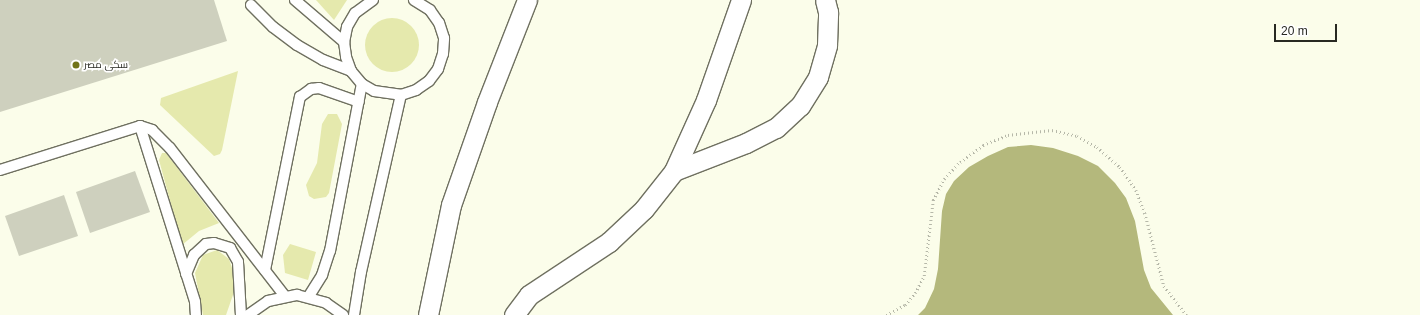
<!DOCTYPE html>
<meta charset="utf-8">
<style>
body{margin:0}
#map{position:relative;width:1420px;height:315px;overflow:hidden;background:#fbfdea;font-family:Arial,Cairo,sans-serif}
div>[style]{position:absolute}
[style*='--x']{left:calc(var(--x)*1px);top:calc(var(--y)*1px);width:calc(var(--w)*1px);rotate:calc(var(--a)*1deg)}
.green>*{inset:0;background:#e5e9ad}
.round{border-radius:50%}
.water>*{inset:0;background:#b4b87c}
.building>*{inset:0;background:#ced0be}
.path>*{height:2.5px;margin-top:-1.25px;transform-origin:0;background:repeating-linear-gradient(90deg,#b6b8a9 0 1px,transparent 0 4px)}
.roads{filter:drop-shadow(1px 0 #6f7060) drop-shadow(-1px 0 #6f7060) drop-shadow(0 1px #6f7060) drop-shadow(0 -1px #6f7060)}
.lane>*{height:10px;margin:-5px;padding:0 5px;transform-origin:5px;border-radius:5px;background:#fff}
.street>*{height:19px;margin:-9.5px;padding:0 9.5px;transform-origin:9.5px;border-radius:9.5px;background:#fff}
.dots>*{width:11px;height:11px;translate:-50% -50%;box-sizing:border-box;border:2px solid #fff;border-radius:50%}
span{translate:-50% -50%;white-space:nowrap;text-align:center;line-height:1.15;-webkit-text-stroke:3.5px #fff;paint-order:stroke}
.poi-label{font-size:10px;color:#282922}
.left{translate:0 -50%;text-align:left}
.scale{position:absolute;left:1274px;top:24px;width:63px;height:18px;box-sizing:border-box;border:2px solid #282922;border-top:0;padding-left:5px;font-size:12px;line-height:14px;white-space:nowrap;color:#282922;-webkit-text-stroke:3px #fff;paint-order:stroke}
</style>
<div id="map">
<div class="green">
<i style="clip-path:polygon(316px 0,347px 0,334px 20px)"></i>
<i class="round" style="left:365px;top:18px;width:54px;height:54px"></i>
<i style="clip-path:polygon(238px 71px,222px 150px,220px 154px,214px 156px,160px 105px,161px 98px)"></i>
<i style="clip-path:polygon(328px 114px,337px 114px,342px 124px,329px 193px,326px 197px,314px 199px,309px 196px,306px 185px,317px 163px,322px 124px)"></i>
<i style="clip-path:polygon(162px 153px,166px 153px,219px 223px,199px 231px,182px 245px,159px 160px)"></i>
<i style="clip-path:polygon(290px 244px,316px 252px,308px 280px,285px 273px,283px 255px)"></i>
<i style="clip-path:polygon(217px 250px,229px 259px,234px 274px,234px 292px,226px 315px,203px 315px,195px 273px,203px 255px)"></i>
</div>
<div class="water">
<i style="clip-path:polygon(1031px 145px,1053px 148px,1078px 156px,1098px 166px,1115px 183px,1126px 198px,1135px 221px,1144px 270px,1151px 288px,1173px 315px,918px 315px,925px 308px,934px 289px,938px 269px,942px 211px,946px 194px,954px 181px,969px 167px,988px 156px,1008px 147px)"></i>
</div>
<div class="building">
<i style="clip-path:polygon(0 0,214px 0,227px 41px,0 112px)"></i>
<i style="clip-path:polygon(135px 171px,150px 212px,90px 233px,76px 192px)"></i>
<i style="clip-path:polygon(64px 195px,78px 236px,19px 256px,5px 216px)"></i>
</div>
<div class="path">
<i style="--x:886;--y:315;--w:21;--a:-28"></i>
<i style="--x:905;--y:305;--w:16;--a:-50"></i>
<i style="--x:915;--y:293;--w:19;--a:-62"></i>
<i style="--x:924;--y:276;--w:77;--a:-83.2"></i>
<i style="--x:933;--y:200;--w:24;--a:-62"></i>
<i style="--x:944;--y:179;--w:23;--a:-47"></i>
<i style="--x:960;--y:162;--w:29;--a:-36"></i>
<i style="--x:983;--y:145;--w:27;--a:-22"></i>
<i style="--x:1008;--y:135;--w:44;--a:-6.5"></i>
<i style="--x:1052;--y:130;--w:26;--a:13"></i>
<i style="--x:1077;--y:136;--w:23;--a:29"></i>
<i style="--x:1097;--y:147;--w:30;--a:41"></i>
<i style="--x:1120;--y:167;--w:28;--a:55"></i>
<i style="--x:1136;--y:190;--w:25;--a:69"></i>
<i style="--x:1145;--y:213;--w:75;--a:75.4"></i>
<i style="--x:1164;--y:286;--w:37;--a:52"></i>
</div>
<div class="roads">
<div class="lane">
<i style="--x:295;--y:0;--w:65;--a:40.6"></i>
<i style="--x:373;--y:0;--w:22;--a:144"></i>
<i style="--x:355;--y:13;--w:16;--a:120"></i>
<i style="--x:347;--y:27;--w:15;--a:101"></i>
<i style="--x:344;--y:42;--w:15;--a:82"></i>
<i style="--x:346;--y:57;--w:15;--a:70"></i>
<i style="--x:351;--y:71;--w:17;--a:50"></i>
<i style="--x:362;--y:84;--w:14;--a:30"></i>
<i style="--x:374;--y:91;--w:27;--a:8"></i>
<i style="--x:401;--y:95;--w:16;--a:-18"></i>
<i style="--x:416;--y:90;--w:16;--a:-35"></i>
<i style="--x:429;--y:81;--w:15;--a:-53"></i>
<i style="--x:438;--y:69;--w:16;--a:-72"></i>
<i style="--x:443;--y:54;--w:16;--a:-86"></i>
<i style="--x:444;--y:38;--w:16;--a:-108"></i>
<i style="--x:439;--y:23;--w:16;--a:-125"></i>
<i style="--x:430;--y:10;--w:19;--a:-148"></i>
<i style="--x:251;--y:5;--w:31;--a:45"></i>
<i style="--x:273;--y:27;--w:30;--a:37"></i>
<i style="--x:297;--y:45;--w:30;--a:30"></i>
<i style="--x:323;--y:60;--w:30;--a:21"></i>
<i style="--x:140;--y:126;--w:184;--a:72.6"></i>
<i style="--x:195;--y:302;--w:13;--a:86"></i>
<i style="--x:0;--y:170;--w:147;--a:-17.4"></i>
<i style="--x:140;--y:126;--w:13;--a:18"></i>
<i style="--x:152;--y:130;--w:25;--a:45"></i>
<i style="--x:170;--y:148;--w:187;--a:52.2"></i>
<i style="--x:265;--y:270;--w:177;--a:-78.6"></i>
<i style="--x:300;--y:97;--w:14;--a:-36"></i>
<i style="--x:311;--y:89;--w:8;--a:-7"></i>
<i style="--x:319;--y:88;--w:42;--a:19.3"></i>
<i style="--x:186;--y:274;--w:21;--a:-67"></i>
<i style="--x:194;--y:255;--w:16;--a:-43"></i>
<i style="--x:206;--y:244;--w:8;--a:-7"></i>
<i style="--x:214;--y:243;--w:17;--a:17"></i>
<i style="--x:230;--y:248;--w:16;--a:60"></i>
<i style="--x:238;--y:262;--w:53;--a:86.8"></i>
<i style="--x:309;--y:296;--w:25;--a:-58"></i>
<i style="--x:322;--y:275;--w:25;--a:-72"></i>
<i style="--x:330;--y:251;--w:170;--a:-79.2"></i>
<i style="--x:248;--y:315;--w:24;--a:-35"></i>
<i style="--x:268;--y:301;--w:30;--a:-12"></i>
<i style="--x:297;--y:295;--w:30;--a:15"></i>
<i style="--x:326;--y:303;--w:21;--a:35"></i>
<i style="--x:354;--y:315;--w:44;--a:-80.8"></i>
<i style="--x:361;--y:272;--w:181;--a:-77.3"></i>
</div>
<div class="street">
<i style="--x:674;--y:171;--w:77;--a:-21.3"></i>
<i style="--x:746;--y:143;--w:34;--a:-27"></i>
<i style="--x:776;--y:128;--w:33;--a:-43"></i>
<i style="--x:800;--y:106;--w:34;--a:-58"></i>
<i style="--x:818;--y:77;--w:33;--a:-74"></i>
<i style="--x:827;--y:45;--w:33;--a:-88"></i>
<i style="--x:828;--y:12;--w:12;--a:-104"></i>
<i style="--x:428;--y:315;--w:112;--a:-78.2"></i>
<i style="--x:451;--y:205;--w:109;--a:-70.7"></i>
<i style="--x:487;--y:102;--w:110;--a:-68.6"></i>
<i style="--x:514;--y:315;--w:25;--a:-53"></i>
<i style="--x:529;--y:295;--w:96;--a:-33.5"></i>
<i style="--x:609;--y:242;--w:48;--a:-43.3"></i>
<i style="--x:644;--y:209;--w:48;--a:-51.7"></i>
<i style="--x:674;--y:171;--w:78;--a:-65.7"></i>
<i style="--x:706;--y:100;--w:106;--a:-70.7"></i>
</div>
</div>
<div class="dots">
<i style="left:76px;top:65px;background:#71741a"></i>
</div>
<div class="poi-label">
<span class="left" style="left:84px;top:65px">سكى مصر</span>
</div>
<div class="scale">20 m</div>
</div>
